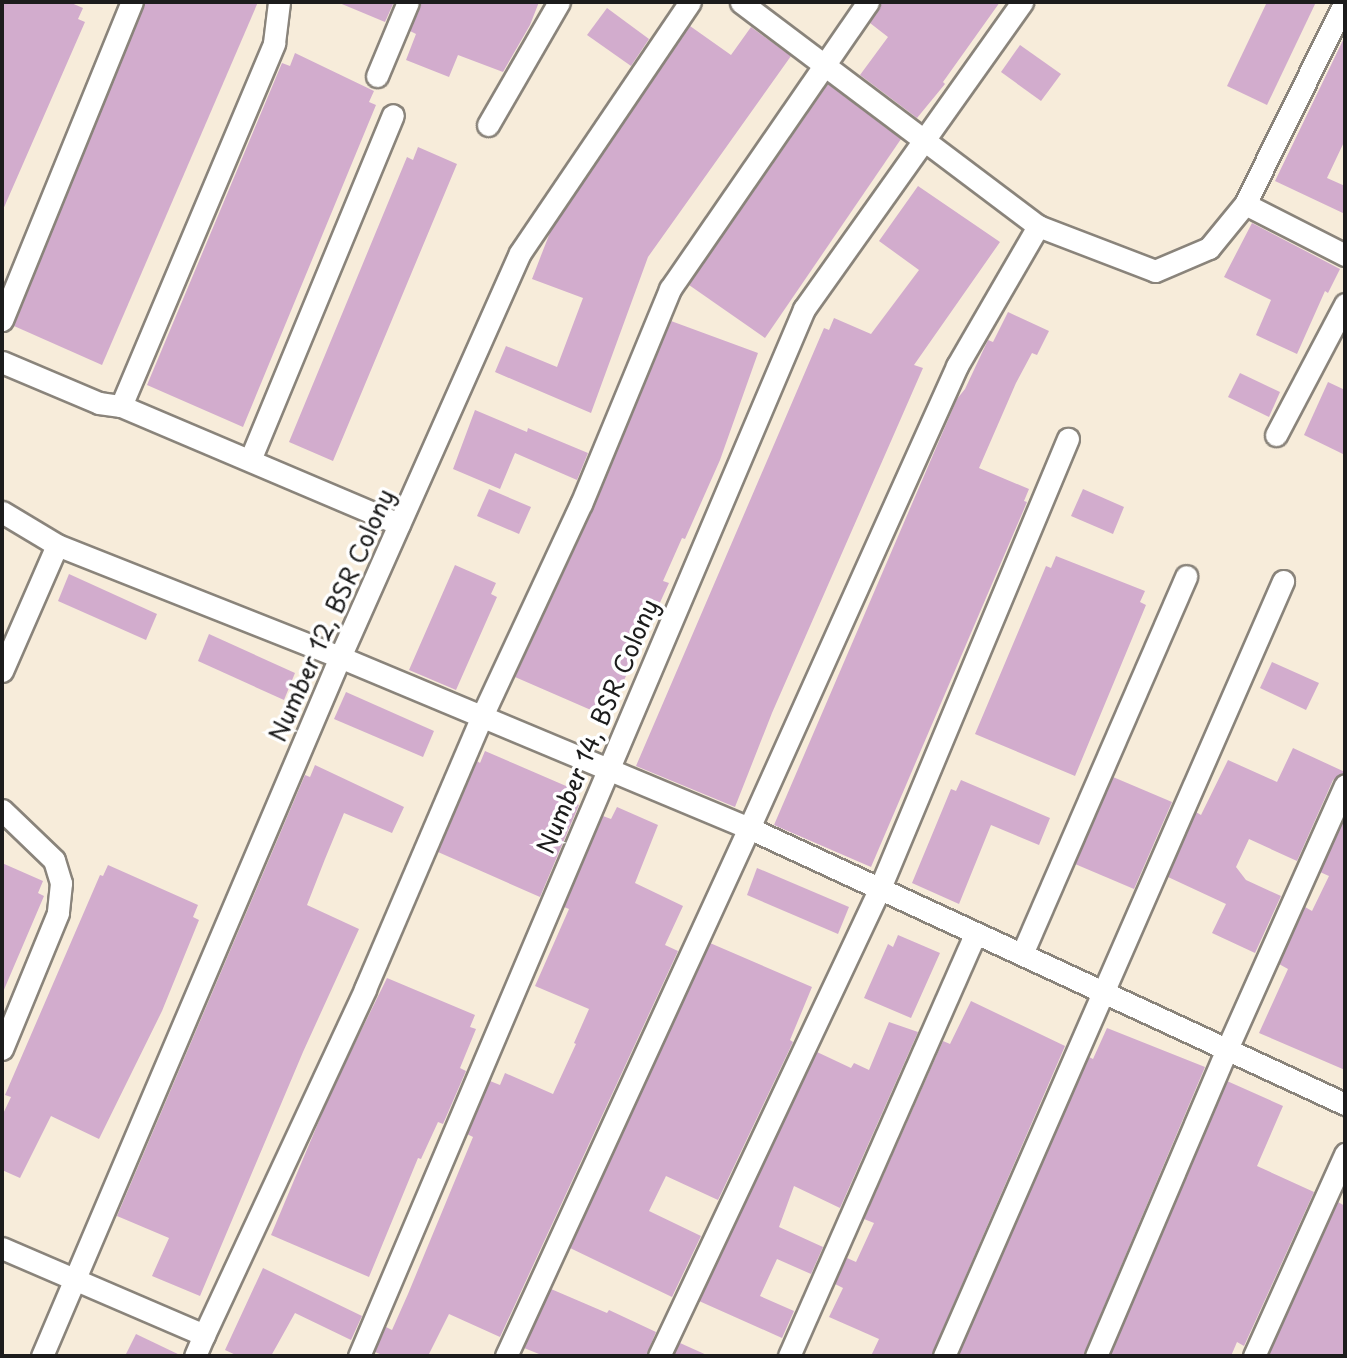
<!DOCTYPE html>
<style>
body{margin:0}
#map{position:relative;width:1347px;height:1358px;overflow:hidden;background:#f7ecda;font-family:"Playpen Sans",sans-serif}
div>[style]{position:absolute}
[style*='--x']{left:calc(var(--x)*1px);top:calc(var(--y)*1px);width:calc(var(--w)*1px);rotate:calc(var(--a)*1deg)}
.building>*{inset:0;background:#d2accd}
.roads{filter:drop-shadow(2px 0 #8a847b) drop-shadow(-2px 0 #8a847b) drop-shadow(0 2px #8a847b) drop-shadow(0 -2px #8a847b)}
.street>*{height:21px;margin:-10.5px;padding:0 10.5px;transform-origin:10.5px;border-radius:10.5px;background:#fff}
span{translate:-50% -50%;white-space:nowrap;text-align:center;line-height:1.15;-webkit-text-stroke:7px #fff;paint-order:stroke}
.street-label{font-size:24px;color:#1c1c1c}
.frame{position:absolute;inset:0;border:4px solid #1c1c1c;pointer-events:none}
</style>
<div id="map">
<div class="building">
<i style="clip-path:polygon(2px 2px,69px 2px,83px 8px,78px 19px,85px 22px,2px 212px)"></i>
<i style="clip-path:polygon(145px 2px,258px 2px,102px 365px,14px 326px)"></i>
<i style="clip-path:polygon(337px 2px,394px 2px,385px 22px)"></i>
<i style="clip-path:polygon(421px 2px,539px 2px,530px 25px,503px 72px,458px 55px,449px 77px,406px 60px,416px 34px,410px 31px)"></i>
<i style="clip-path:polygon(881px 2px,1000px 2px,943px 82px,945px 84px,917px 118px,860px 75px,888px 37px,870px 23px)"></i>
<i style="clip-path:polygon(1267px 2px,1316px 2px,1267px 105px,1227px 86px)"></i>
<i style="clip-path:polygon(607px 8px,649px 39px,631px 66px,587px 35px)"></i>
<i style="clip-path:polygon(690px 26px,731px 55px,751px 27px,791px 56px,648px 257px,591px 413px,495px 372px,506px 346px,557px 367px,583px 298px,532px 279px,542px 253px,551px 230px)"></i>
<i style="clip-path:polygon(1345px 36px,1345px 140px,1327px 178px,1345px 186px,1345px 214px,1275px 181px)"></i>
<i style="clip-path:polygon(1020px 45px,1061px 74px,1041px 101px,1001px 72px)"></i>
<i style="clip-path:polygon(295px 53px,374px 91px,369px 102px,376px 105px,243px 427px,147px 385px,282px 63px,290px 66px)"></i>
<i style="clip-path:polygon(828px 84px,901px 139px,765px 338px,689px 285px)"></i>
<i style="clip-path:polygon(418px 147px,457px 164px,333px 461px,289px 442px,407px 157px,413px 160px)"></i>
<i style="clip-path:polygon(918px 186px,1000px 242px,914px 365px,923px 368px,772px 713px,735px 807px,636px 766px,824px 328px,829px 330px,834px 318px,871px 334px,919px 270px,879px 241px)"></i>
<i style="clip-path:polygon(1252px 223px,1340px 269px,1328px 293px,1325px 291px,1297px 354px,1256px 335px,1271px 300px,1224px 277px)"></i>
<i style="clip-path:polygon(1008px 312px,1049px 331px,1037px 355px,1032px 353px,1016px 383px,979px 468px,1029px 489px,1024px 501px,1027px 502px,871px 867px,774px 825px,957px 399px,965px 389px,988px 340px,993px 342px)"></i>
<i style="clip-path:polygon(671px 321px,758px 353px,720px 460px,685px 539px,682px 538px,663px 581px,669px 583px,607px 717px,515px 677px,593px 509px)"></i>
<i style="clip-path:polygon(1240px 373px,1280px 392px,1269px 417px,1228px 397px)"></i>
<i style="clip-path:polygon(1328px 382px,1345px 390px,1345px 455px,1304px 435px)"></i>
<i style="clip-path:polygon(475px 410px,527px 432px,528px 428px,588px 453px,577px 480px,515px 453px,500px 489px,453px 469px)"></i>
<i style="clip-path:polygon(489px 489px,531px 507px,519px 534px,477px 516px)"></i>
<i style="clip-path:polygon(1083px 489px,1124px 507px,1113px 534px,1071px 516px)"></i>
<i style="clip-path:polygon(1056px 556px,1145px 591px,1140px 602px,1146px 605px,1075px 776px,975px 734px,1046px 566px,1051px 568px)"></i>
<i style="clip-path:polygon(455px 565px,496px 583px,491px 594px,497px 597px,456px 690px,409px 670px)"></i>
<i style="clip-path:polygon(69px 574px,157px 614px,146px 640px,58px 601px)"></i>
<i style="clip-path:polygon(209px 634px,295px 673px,284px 700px,198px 661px)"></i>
<i style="clip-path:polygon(1272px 662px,1319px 683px,1306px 710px,1260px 688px)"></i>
<i style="clip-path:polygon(346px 692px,434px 731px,423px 757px,334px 719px)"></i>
<i style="clip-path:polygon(1293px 748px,1345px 772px,1333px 780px,1297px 861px,1249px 839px,1236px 867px,1246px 880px,1281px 896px,1255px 953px,1212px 933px,1226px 904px,1168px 877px,1196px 812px,1201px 815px,1228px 760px,1277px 782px)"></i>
<i style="clip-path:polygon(485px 751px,573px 789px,568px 800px,579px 805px,540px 897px,438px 852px,477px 761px,480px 763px)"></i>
<i style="clip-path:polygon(315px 765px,404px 807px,392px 833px,344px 813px,325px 859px,307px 905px,359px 929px,303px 1052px,200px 1296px,152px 1276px,169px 1238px,117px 1216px,305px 775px,310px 777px)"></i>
<i style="clip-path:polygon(1113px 777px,1172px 802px,1134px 889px,1075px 864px)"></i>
<i style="clip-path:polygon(961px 780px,1050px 818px,1039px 845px,991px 825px,959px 904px,912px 883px,951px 789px,956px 791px)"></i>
<i style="clip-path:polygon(617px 807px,658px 825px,635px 883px,683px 906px,665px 945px,678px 951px,500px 1337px,449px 1314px,428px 1356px,385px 1356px,375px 1352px,386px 1327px,392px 1330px,408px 1294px,473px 1137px,467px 1134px,490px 1081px,500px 1085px,505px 1073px,553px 1094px,576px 1044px,574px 1043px,589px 1009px,535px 986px,569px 909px,564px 907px,603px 816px,611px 819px)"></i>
<i style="clip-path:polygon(1345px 817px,1345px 1070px,1259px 1033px,1288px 969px,1279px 964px,1305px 907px,1312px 911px,1329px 876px,1320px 872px)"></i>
<i style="clip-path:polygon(2px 863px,43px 881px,38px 893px,44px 896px,3px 992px)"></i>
<i style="clip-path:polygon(108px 865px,198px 905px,193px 917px,199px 920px,162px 1011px,99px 1139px,51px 1116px,20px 1178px,2px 1170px,2px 1116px,11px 1097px,5px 1095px,100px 875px,103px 876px)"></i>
<i style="clip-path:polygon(757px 868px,849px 907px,838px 934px,747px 895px)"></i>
<i style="clip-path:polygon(898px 935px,940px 953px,911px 1018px,864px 998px,888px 944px,893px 947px)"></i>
<i style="clip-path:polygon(710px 943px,812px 987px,790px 1040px,793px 1042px,718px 1200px,666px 1176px,649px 1211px,701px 1236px,672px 1297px,570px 1248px)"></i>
<i style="clip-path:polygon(387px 978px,475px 1015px,470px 1027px,476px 1029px,460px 1068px,466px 1071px,443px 1124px,438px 1122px,421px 1159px,418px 1158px,369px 1277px,271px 1235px,332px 1090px)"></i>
<i style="clip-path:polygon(971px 1001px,1065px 1046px,931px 1356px,871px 1356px,879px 1339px,829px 1317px,843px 1288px,835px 1284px,847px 1258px,856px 1262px,874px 1223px,864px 1219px,943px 1041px,950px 1044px)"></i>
<i style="clip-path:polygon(889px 1022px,918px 1032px,840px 1208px,794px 1186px,779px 1227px,823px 1247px,811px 1274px,777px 1259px,760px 1296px,794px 1311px,782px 1338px,699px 1301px,817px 1052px,851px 1068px,854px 1063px,869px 1070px)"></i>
<i style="clip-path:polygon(1107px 1028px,1205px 1067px,1083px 1356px,958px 1356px,1089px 1057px,1093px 1059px)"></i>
<i style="clip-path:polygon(1227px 1081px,1283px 1106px,1257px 1166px,1314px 1192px,1244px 1346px,1237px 1342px,1231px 1356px,1110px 1356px)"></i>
<i style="clip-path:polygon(1338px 1202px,1345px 1206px,1345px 1356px,1268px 1356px)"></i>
<i style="clip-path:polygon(263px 1268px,362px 1316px,351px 1340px,295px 1313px,271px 1356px,238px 1356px,225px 1350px)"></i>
<i style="clip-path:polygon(551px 1289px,607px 1313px,609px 1310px,656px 1332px,646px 1356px,544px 1356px,524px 1348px)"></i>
<i style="clip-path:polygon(136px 1334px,182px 1356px,125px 1356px)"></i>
<i style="clip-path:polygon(680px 1343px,709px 1356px,673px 1356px)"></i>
</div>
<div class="roads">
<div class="street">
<i style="--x:377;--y:76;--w:80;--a:-67.3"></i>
<i style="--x:488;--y:125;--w:142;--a:-60"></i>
<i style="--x:1245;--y:204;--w:225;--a:-63.7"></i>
<i style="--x:1038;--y:226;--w:125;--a:21"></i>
<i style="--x:1155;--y:271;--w:59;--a:-23.1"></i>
<i style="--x:1209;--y:248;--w:57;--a:-50.7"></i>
<i style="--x:1245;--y:204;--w:112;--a:27"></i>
<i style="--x:2;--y:320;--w:344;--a:-67.8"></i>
<i style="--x:2;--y:362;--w:105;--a:22.9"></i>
<i style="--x:99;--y:403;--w:22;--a:8"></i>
<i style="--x:121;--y:406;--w:302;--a:23"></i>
<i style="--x:121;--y:406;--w:394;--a:-67.1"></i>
<i style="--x:274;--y:43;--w:41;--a:-83"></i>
<i style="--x:1276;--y:435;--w:148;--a:-62.2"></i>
<i style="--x:250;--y:460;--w:373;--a:-67.5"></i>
<i style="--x:2;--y:512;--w:64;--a:31"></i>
<i style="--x:57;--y:545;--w:304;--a:21.6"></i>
<i style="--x:340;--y:657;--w:443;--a:22.7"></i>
<i style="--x:749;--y:828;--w:657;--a:24.85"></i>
<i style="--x:2;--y:671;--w:137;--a:-66.4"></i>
<i style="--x:2;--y:810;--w:72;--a:43.9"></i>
<i style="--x:54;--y:860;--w:24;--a:73"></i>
<i style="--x:61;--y:883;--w:30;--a:96"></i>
<i style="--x:58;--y:913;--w:147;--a:112.4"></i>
<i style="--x:1022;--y:954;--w:412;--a:-66.5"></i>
<i style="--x:2;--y:1248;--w:220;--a:23.3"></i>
<i style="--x:204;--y:1335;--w:382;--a:-65"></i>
<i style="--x:365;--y:989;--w:297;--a:-66.8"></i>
<i style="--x:482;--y:716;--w:234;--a:-65"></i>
<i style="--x:581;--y:504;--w:233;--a:-67.5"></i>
<i style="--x:670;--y:289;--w:349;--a:-55.4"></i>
<i style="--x:42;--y:1356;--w:760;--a:-66.91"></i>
<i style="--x:340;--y:657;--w:442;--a:-66"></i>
<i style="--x:520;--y:253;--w:303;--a:-55.9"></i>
<i style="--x:195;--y:1356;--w:23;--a:-67"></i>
<i style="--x:359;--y:1356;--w:1138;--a:-66.97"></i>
<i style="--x:804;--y:309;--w:377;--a:-54.6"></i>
<i style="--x:506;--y:1356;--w:581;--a:-65.29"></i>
<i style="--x:749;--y:828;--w:507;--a:-65.76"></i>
<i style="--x:957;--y:366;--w:162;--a:-59.9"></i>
<i style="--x:1038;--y:226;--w:372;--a:-143"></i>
<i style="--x:659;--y:1356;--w:518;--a:-64.72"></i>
<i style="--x:880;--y:888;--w:487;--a:-67.3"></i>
<i style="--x:789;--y:1356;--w:462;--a:-66.2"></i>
<i style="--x:944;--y:1356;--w:846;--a:-66.37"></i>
<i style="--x:1096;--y:1356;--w:334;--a:-66.9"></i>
<i style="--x:1227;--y:1049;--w:289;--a:-65.9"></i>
<i style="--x:1254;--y:1356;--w:222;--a:-65.7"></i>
</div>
</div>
<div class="street-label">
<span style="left:331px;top:615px;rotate:-66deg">Number 12, BSR Colony</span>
<span style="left:597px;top:726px;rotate:-67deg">Number 14, BSR Colony</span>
</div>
<div class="frame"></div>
</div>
